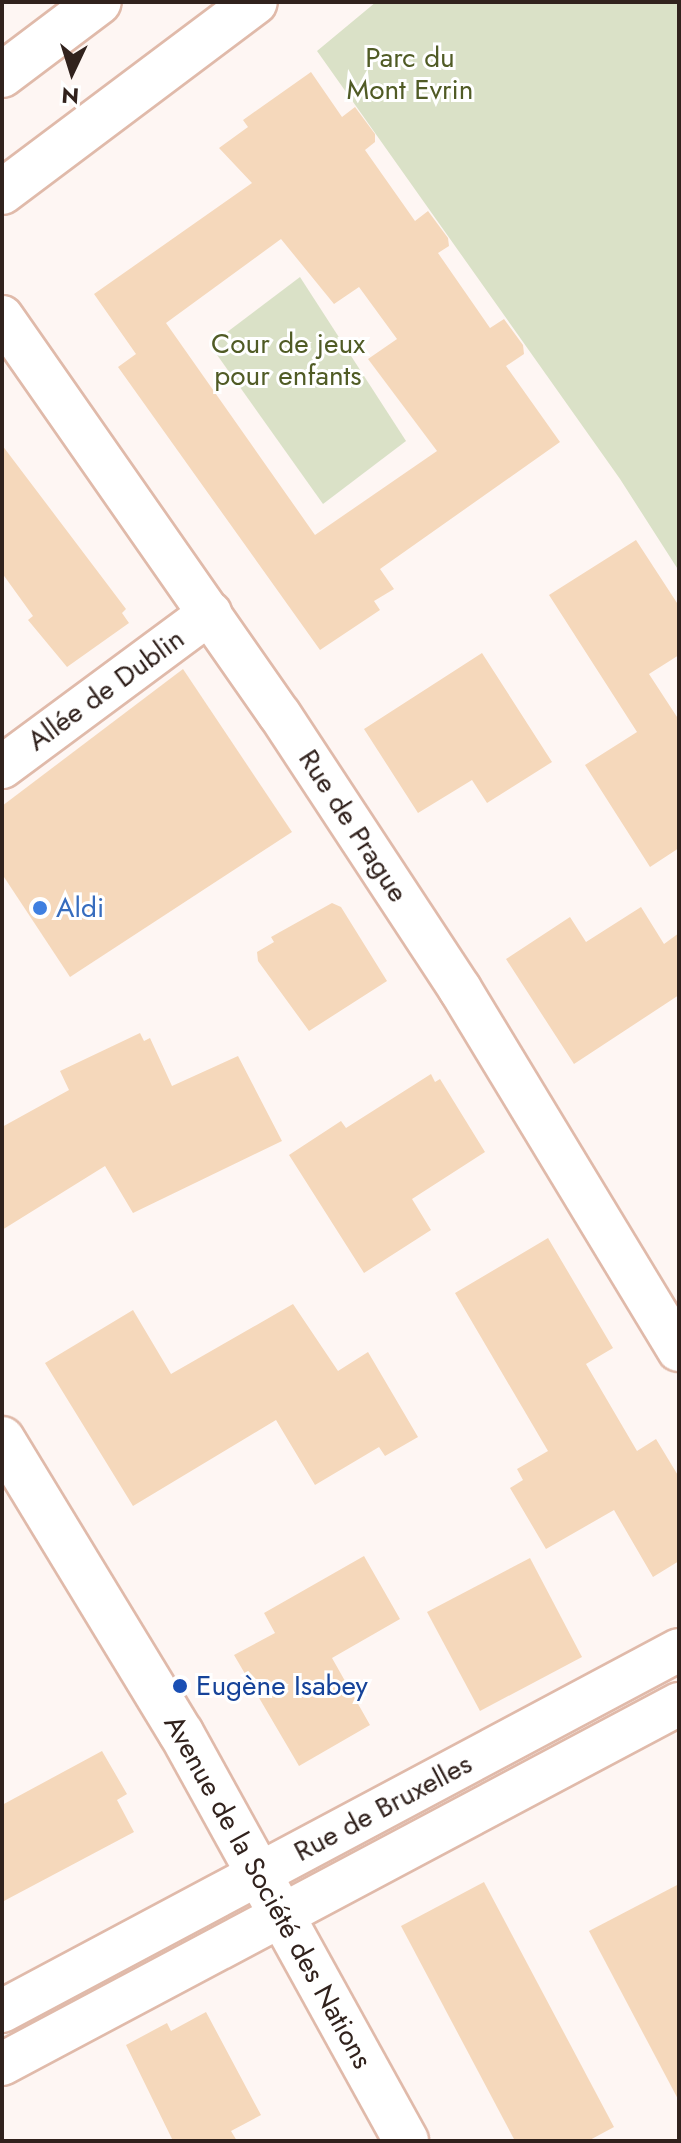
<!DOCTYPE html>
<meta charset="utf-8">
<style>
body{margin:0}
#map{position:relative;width:681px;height:2143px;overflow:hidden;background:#fef6f3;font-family:Jost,sans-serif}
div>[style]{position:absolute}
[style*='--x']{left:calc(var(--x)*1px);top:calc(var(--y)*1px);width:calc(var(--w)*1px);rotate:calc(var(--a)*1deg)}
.green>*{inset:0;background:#dae1c7}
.building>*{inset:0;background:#f5d8bb}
.roads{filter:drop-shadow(2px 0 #e0baaa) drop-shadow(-2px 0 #e0baaa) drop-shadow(0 2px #e0baaa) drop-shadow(0 -2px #e0baaa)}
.minor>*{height:42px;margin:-21px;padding:0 21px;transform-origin:21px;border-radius:21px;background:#fff}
.tertiary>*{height:44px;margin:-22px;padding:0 22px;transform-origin:22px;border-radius:22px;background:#fff}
.secondary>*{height:44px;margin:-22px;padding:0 22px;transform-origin:22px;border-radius:22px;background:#fff}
.dots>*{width:22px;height:22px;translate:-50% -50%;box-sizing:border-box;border:4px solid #fff;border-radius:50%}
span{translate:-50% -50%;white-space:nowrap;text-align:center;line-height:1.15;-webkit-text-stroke:6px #fff;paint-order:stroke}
.park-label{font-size:28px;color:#505b25}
.street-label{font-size:28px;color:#31221d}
.shop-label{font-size:28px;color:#366cbe}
.left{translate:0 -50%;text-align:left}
.transit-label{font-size:28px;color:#164399}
.frame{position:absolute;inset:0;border:4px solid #31221d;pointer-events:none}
.north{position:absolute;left:32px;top:32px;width:80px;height:80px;-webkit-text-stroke:6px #fff;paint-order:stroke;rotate:184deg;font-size:22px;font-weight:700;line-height:32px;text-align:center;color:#31221d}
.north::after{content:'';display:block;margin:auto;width:28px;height:36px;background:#31221d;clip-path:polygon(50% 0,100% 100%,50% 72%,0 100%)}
</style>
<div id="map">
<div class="green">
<i style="clip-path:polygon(376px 2px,679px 2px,679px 571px,620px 479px,317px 51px)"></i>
<i style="clip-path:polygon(300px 277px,406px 441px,323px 504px,210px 345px)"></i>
</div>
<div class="building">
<i style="clip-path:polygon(evenodd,311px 72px,342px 117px,355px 107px,375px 134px,375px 142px,365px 150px,415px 221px,428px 211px,448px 238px,449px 246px,438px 253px,490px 328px,504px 319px,523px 345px,524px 354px,506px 366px,560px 442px,380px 569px,394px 589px,374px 601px,380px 610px,320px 650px,118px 367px,136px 354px,94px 294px,252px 183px,219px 148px,248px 127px,243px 120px,311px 72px,281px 239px,334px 304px,359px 287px,397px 339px,368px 359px,437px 451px,315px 535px,166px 323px,281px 239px)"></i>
<i style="clip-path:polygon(2px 445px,126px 609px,122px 613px,129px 623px,67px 667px,28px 620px,33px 616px,2px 573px)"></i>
<i style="clip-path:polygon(636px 540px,679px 606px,679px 655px,649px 674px,679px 720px,679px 848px,650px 867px,585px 765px,637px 732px,549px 595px)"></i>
<i style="clip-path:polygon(482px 653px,552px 762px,487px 803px,472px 780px,418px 813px,364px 729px)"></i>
<i style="clip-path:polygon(183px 669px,292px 832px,70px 977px,2px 874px,2px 806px)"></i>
<i style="clip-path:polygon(332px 903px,341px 907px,387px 981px,309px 1031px,258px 961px,257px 952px,274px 942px,271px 937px)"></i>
<i style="clip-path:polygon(641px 907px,664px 944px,679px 933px,679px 995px,574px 1064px,506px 959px,570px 917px,586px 942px)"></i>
<i style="clip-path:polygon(140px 1033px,144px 1041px,150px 1038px,172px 1086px,238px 1056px,282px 1141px,133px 1213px,105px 1166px,2px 1230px,2px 1127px,69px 1090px,60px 1071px)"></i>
<i style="clip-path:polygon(431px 1074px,435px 1082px,440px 1079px,485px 1152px,412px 1199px,431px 1230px,364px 1273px,289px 1155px,341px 1121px,346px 1128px)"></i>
<i style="clip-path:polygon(548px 1238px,613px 1348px,586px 1364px,637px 1451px,656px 1439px,679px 1477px,679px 1561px,653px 1577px,614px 1510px,546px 1549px,510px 1488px,523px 1480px,517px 1469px,548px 1451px,455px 1293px)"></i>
<i style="clip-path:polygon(293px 1304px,338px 1371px,368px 1352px,418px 1437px,385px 1456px,379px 1447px,315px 1485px,276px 1420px,133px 1506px,45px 1363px,133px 1310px,171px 1374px)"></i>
<i style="clip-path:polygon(364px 1556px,400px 1619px,332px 1658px,370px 1725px,299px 1766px,234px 1655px,275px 1633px,264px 1613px)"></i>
<i style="clip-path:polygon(530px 1558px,582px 1657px,480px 1711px,427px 1612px)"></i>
<i style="clip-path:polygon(102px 1751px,127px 1794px,117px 1800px,134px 1832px,2px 1902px,2px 1805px)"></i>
<i style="clip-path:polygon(484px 1882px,614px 2127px,588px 2141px,515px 2141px,401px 1926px)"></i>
<i style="clip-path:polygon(679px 1884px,679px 2101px,589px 1931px)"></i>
<i style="clip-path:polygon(206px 2012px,261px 2115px,231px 2131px,237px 2141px,173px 2141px,126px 2045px,167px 2023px,171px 2031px)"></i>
</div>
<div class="roads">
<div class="minor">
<i style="--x:2;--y:317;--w:485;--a:55.1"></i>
<i style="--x:280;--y:715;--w:328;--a:56.7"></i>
<i style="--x:460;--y:989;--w:422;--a:58.8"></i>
<i style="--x:2;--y:767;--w:259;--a:-36.5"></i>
<i style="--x:2;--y:2011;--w:767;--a:-28.07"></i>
<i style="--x:2;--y:2064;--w:767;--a:-28"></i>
</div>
<div class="tertiary">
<i style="--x:2;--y:1439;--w:344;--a:58.7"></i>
<i style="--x:181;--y:1733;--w:466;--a:61.1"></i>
</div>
<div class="secondary">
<i style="--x:2;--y:75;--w:121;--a:-37"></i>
<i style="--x:2;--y:192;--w:316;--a:-36.9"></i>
</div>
</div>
<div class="dots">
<i style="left:40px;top:908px;background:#3f7fe0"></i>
<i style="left:180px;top:1686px;background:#1a4fb4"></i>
</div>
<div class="park-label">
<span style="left:410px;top:74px">Parc du<br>Mont Evrin</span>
<span style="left:288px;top:360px">Cour de jeux<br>pour enfants</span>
</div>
<div class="street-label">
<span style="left:106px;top:690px;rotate:-36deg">Allée de Dublin</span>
<span style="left:353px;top:826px;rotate:57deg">Rue de Prague</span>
<span style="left:383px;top:1808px;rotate:-28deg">Rue de Bruxelles</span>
<span style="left:268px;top:1892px;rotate:61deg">Avenue de la Société des Nations</span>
</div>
<div class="shop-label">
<span class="left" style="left:56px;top:908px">Aldi</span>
</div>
<div class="transit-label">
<span class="left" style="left:196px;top:1686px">Eugène Isabey</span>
</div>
<div class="frame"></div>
<div class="north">N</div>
</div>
